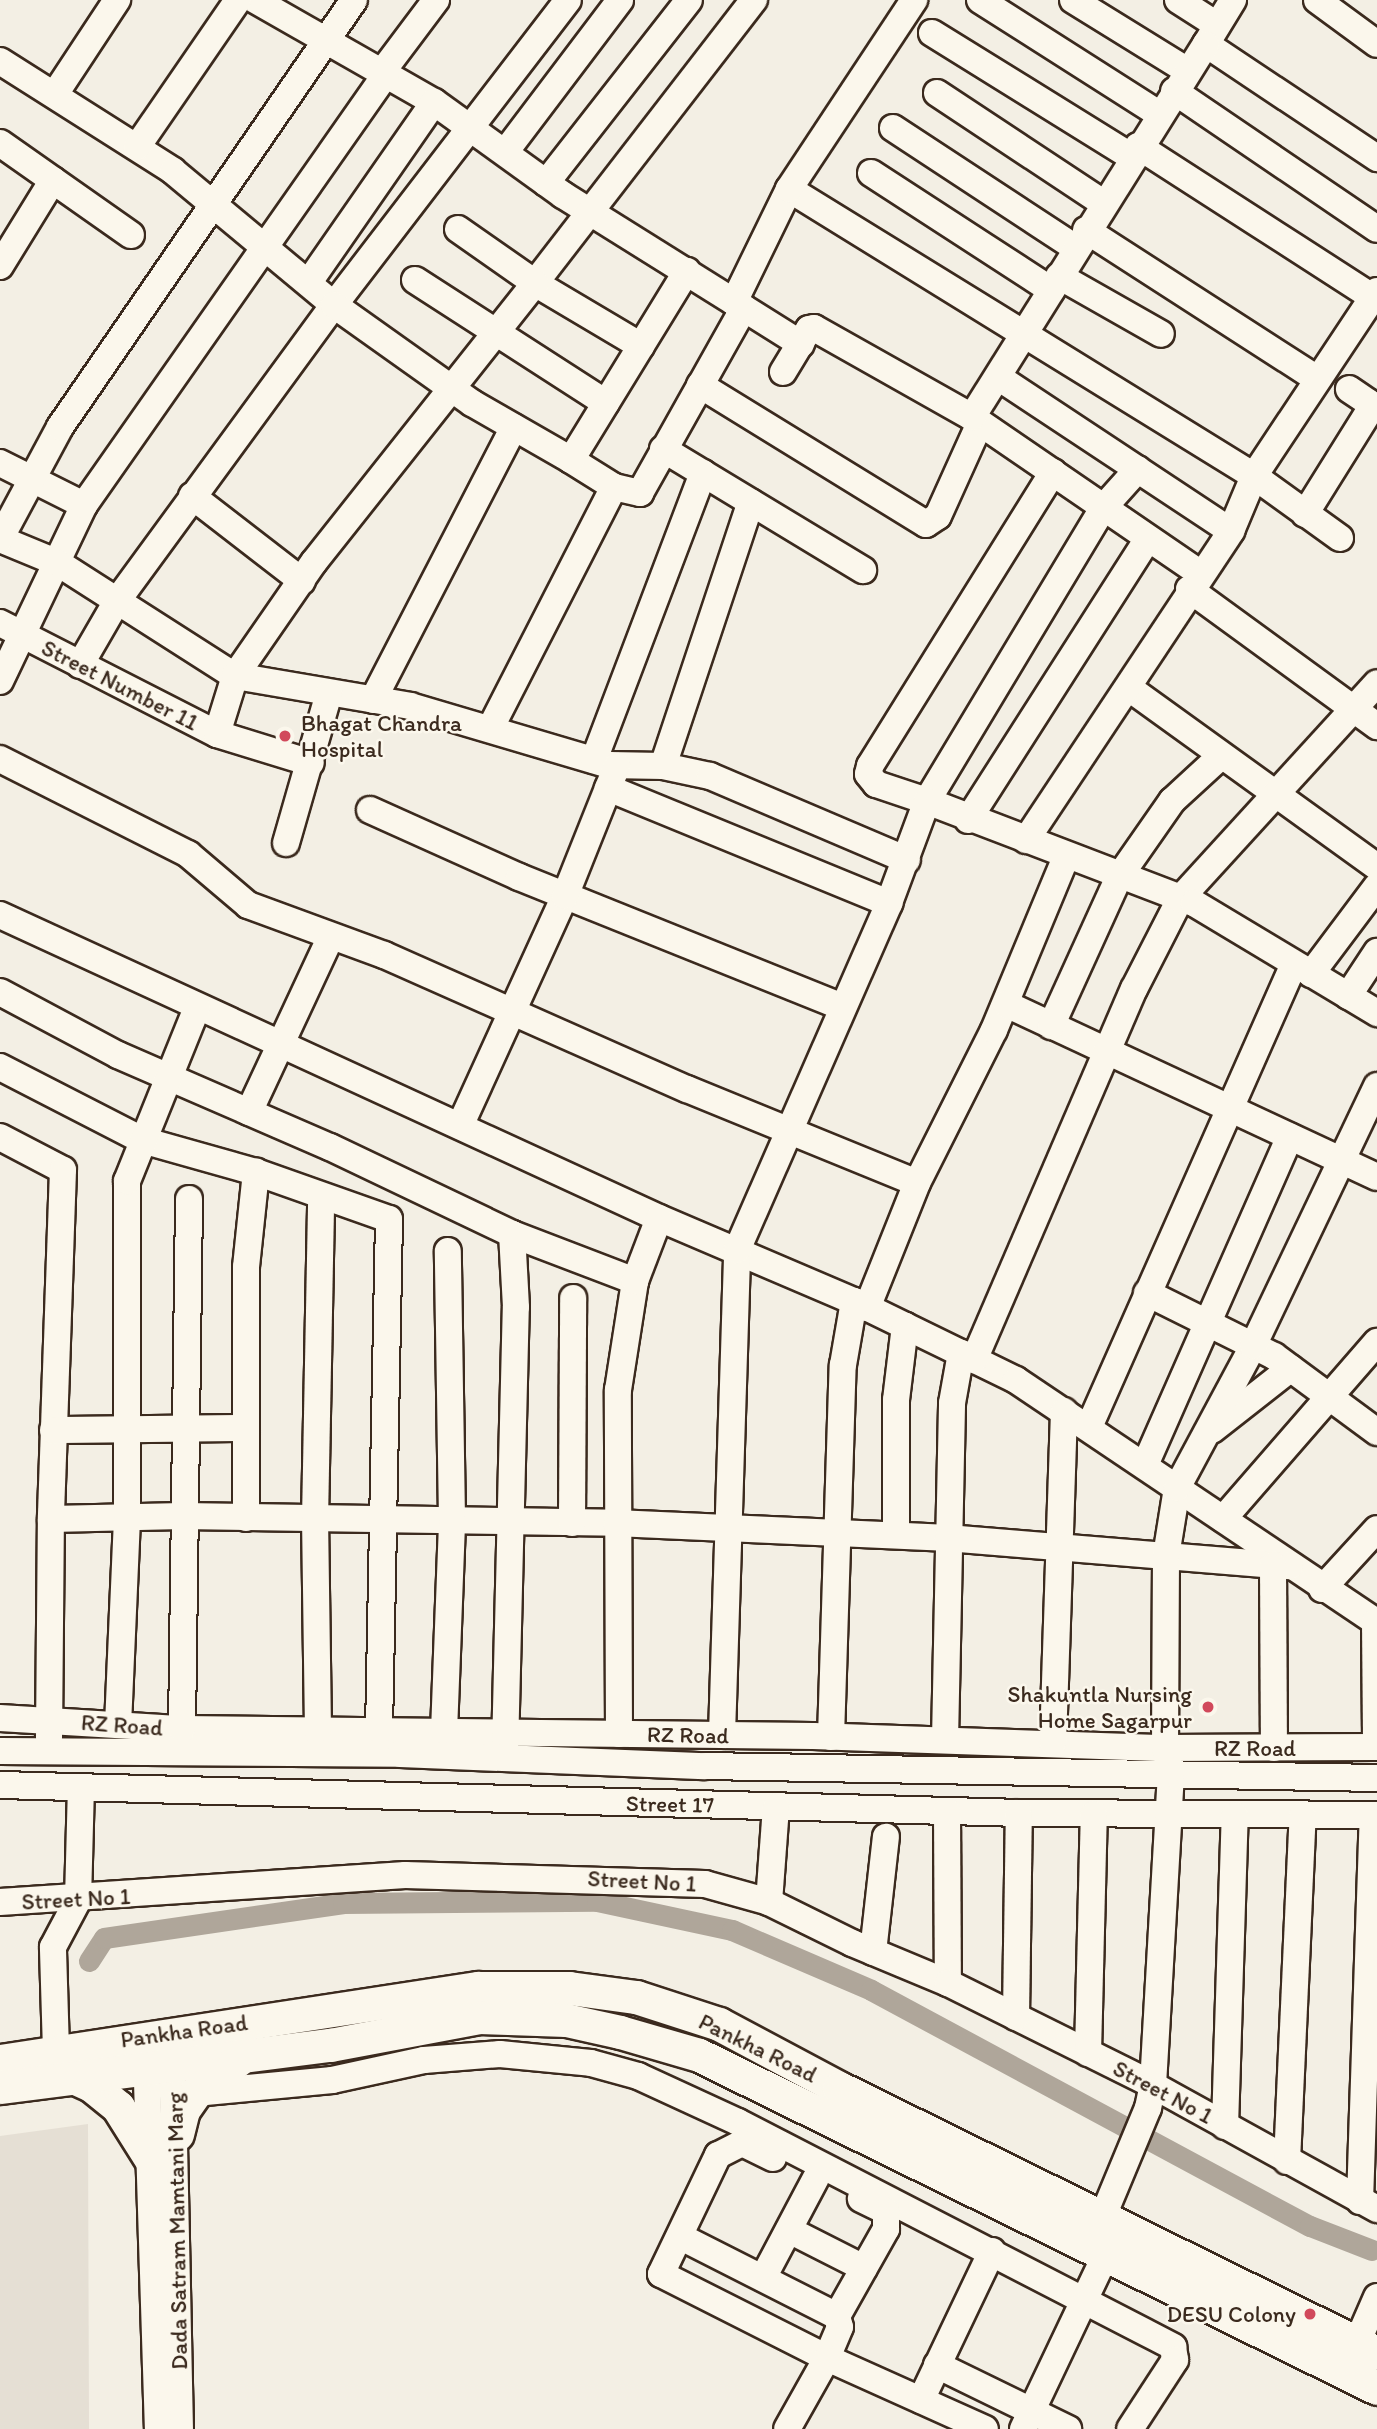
<!DOCTYPE html>
<style>
body{margin:0}
#map{position:relative;width:1377px;height:2429px;overflow:hidden;background:#f3efe4;font-family:Itim,sans-serif}
div>[style]{position:absolute}
[style*='--x']{left:calc(var(--x)*1px);top:calc(var(--y)*1px);width:calc(var(--w)*1px);rotate:calc(var(--a)*1deg)}
.built>*{inset:0;background:#e5dfd4}
.canal>*{height:21px;margin:-10.5px;padding:0 10.5px;transform-origin:10.5px;border-radius:10.5px;background:#afa69a}
.roads{filter:drop-shadow(2px 0 #3b2a1e) drop-shadow(-2px 0 #3b2a1e) drop-shadow(0 2px #3b2a1e) drop-shadow(0 -2px #3b2a1e)}
.minor>*{height:26px;margin:-13px;padding:0 13px;transform-origin:13px;border-radius:13px;background:#fbf7ec}
.major>*{height:33px;margin:-16.5px;padding:0 16.5px;transform-origin:16.5px;border-radius:16.5px;background:#fbf7ec}
.dots>*{width:19px;height:19px;translate:-50% -50%;box-sizing:border-box;border:4px solid #fbf7ec;border-radius:50%}
span{translate:-50% -50%;white-space:nowrap;text-align:center;line-height:1.15;-webkit-text-stroke:5px #fbf7ec;paint-order:stroke}
.street-label{font-size:23px;color:#3b2a1e}
.poi-label{font-size:23px;color:#3b2a1e}
.left{translate:0 -50%;text-align:left}
.right{translate:-100% -50%;text-align:right}
</style>
<div id="map">
<div class="built">
<i style="clip-path:polygon(88px 2124px,89px 2429px,0 2429px,0 2136px)"></i>
</div>
<div class="canal">
<i style="--x:89;--y:1961;--w:27;--a:-57"></i>
<i style="--x:104;--y:1938;--w:242;--a:-8.3"></i>
<i style="--x:343;--y:1903;--w:254;--a:-0.5"></i>
<i style="--x:597;--y:1901;--w:138;--a:12.1"></i>
<i style="--x:732;--y:1930;--w:151;--a:23.3"></i>
<i style="--x:871;--y:1990;--w:498;--a:28.3"></i>
<i style="--x:1310;--y:2226;--w:66;--a:21.2"></i>
</div>
<div class="roads">
<div class="minor">
<i style="--x:255;--y:0;--w:206;--a:29.7"></i>
<i style="--x:434;--y:102;--w:159;--a:35.8"></i>
<i style="--x:563;--y:195;--w:202;--a:32"></i>
<i style="--x:980;--y:0;--w:212;--a:32.5"></i>
<i style="--x:1073;--y:0;--w:135;--a:31.7"></i>
<i style="--x:1178;--y:0;--w:46;--a:32.7"></i>
<i style="--x:1233;--y:0;--w:52;--a:121.5"></i>
<i style="--x:1206;--y:44;--w:206;--a:33.7"></i>
<i style="--x:1317;--y:0;--w:74;--a:36.3"></i>
<i style="--x:932;--y:33;--w:235;--a:31.8"></i>
<i style="--x:0;--y:61;--w:205;--a:32.4"></i>
<i style="--x:173;--y:171;--w:209;--a:39.8"></i>
<i style="--x:334;--y:305;--w:384;--a:-52.5"></i>
<i style="--x:382;--y:72;--w:90;--a:-53.1"></i>
<i style="--x:1174;--y:91;--w:245;--a:34.2"></i>
<i style="--x:937;--y:93;--w:199;--a:33.5"></i>
<i style="--x:55;--y:94;--w:113;--a:-56.6"></i>
<i style="--x:893;--y:128;--w:219;--a:33.3"></i>
<i style="--x:0;--y:143;--w:160;--a:35.1"></i>
<i style="--x:1138;--y:146;--w:278;--a:32.8"></i>
<i style="--x:137;--y:147;--w:178;--a:-55.5"></i>
<i style="--x:506;--y:151;--w:189;--a:-52.9"></i>
<i style="--x:871;--y:173;--w:215;--a:33"></i>
<i style="--x:546;--y:183;--w:232;--a:-52"></i>
<i style="--x:789;--y:189;--w:546;--a:31.68"></i>
<i style="--x:1254;--y:476;--w:222;--a:-56.4"></i>
<i style="--x:1086;--y:230;--w:275;--a:32.8"></i>
<i style="--x:0;--y:266;--w:101;--a:-58.4"></i>
<i style="--x:1059;--y:276;--w:117;--a:29.6"></i>
<i style="--x:415;--y:280;--w:227;--a:32.8"></i>
<i style="--x:309;--y:282;--w:219;--a:-55.2"></i>
<i style="--x:801;--y:344;--w:79;--a:-147.9"></i>
<i style="--x:734;--y:302;--w:126;--a:-64"></i>
<i style="--x:789;--y:189;--w:227;--a:-56.5"></i>
<i style="--x:641;--y:346;--w:123;--a:-149.3"></i>
<i style="--x:535;--y:283;--w:358;--a:-52.3"></i>
<i style="--x:783;--y:372;--w:50;--a:-58.8"></i>
<i style="--x:809;--y:329;--w:5;--a:-11"></i>
<i style="--x:814;--y:328;--w:181;--a:29.4"></i>
<i style="--x:998;--y:377;--w:279;--a:33.5"></i>
<i style="--x:700;--y:385;--w:265;--a:31.6"></i>
<i style="--x:926;--y:524;--w:14;--a:-34"></i>
<i style="--x:938;--y:516;--w:100;--a:-65.7"></i>
<i style="--x:663;--y:449;--w:234;--a:31.2"></i>
<i style="--x:571;--y:460;--w:51;--a:32.1"></i>
<i style="--x:614;--y:487;--w:27;--a:13"></i>
<i style="--x:640;--y:493;--w:212;--a:-60.7"></i>
<i style="--x:0;--y:463;--w:94;--a:26.6"></i>
<i style="--x:84;--y:505;--w:195;--a:115.5"></i>
<i style="--x:1053;--y:472;--w:346;--a:121.9"></i>
<i style="--x:870;--y:766;--w:8;--a:104"></i>
<i style="--x:868;--y:774;--w:13;--a:51"></i>
<i style="--x:876;--y:784;--w:54;--a:18.4"></i>
<i style="--x:927;--y:801;--w:342;--a:-59"></i>
<i style="--x:1103;--y:508;--w:52;--a:-48.1"></i>
<i style="--x:192;--y:496;--w:139;--a:37.7"></i>
<i style="--x:84;--y:505;--w:526;--a:-54.98"></i>
<i style="--x:1305;--y:514;--w:123;--a:-58"></i>
<i style="--x:1370;--y:410;--w:8;--a:-104"></i>
<i style="--x:1368;--y:402;--w:23;--a:-146"></i>
<i style="--x:0;--y:539;--w:63;--a:22.5"></i>
<i style="--x:58;--y:563;--w:210;--a:32.6"></i>
<i style="--x:235;--y:676;--w:178;--a:9.7"></i>
<i style="--x:410;--y:706;--w:208;--a:16.5"></i>
<i style="--x:609;--y:765;--w:54;--a:1.1"></i>
<i style="--x:663;--y:766;--w:48;--a:12"></i>
<i style="--x:710;--y:776;--w:214;--a:23.1"></i>
<i style="--x:0;--y:539;--w:127;--a:-61.8"></i>
<i style="--x:60;--y:427;--w:518;--a:-55.45"></i>
<i style="--x:1201;--y:574;--w:278;--a:-145.6"></i>
<i style="--x:972;--y:417;--w:440;--a:-57.9"></i>
<i style="--x:1189;--y:589;--w:233;--a:36.1"></i>
<i style="--x:0;--y:623;--w:244;--a:27.1"></i>
<i style="--x:217;--y:734;--w:98;--a:17.1"></i>
<i style="--x:80;--y:665;--w:74;--a:-60"></i>
<i style="--x:117;--y:601;--w:367;--a:-53.8"></i>
<i style="--x:334;--y:305;--w:169;--a:35.4"></i>
<i style="--x:472;--y:403;--w:114;--a:29.9"></i>
<i style="--x:571;--y:460;--w:222;--a:-58.5"></i>
<i style="--x:1129;--y:688;--w:306;--a:35.8"></i>
<i style="--x:373;--y:700;--w:307;--a:-62.7"></i>
<i style="--x:490;--y:729;--w:272;--a:-62.9"></i>
<i style="--x:217;--y:734;--w:61;--a:-72.8"></i>
<i style="--x:235;--y:676;--w:139;--a:-55.3"></i>
<i style="--x:314;--y:562;--w:356;--a:-51.6"></i>
<i style="--x:535;--y:283;--w:94;--a:-145"></i>
<i style="--x:0;--y:759;--w:211;--a:26.8"></i>
<i style="--x:188;--y:854;--w:79;--a:40.4"></i>
<i style="--x:248;--y:905;--w:145;--a:20.2"></i>
<i style="--x:384;--y:955;--w:331;--a:23.9"></i>
<i style="--x:687;--y:1089;--w:248;--a:22.2"></i>
<i style="--x:917;--y:1183;--w:171;--a:-63.3"></i>
<i style="--x:994;--y:1030;--w:187;--a:-67.4"></i>
<i style="--x:594;--y:760;--w:307;--a:-69.2"></i>
<i style="--x:663;--y:766;--w:278;--a:-71.6"></i>
<i style="--x:608;--y:788;--w:304;--a:22.3"></i>
<i style="--x:370;--y:810;--w:163;--a:24.2"></i>
<i style="--x:519;--y:877;--w:348;--a:21.9"></i>
<i style="--x:968;--y:820;--w:332;--a:-57.4"></i>
<i style="--x:1026;--y:840;--w:371;--a:-56.4"></i>
<i style="--x:1231;--y:531;--w:60;--a:-67.3"></i>
<i style="--x:1254;--y:476;--w:106;--a:35.8"></i>
<i style="--x:286;--y:843;--w:156;--a:-74"></i>
<i style="--x:0;--y:915;--w:725;--a:24.69"></i>
<i style="--x:659;--y:1218;--w:212;--a:23.1"></i>
<i style="--x:854;--y:1301;--w:180;--a:26"></i>
<i style="--x:1016;--y:1380;--w:435;--a:33.9"></i>
<i style="--x:1311;--y:974;--w:110;--a:-53.1"></i>
<i style="--x:0;--y:992;--w:134;--a:28.1"></i>
<i style="--x:118;--y:1055;--w:231;--a:23.5"></i>
<i style="--x:330;--y:1147;--w:202;--a:25.5"></i>
<i style="--x:512;--y:1234;--w:132;--a:20.9"></i>
<i style="--x:1348;--y:996;--w:53;--a:-56.6"></i>
<i style="--x:1006;--y:1004;--w:409;--a:25"></i>
<i style="--x:1051;--y:1026;--w:164;--a:-65.5"></i>
<i style="--x:1119;--y:877;--w:93;--a:-55.1"></i>
<i style="--x:1172;--y:801;--w:67;--a:-42.6"></i>
<i style="--x:0;--y:1067;--w:160;--a:27.2"></i>
<i style="--x:142;--y:1140;--w:118;--a:15.7"></i>
<i style="--x:256;--y:1172;--w:141;--a:19.5"></i>
<i style="--x:389;--y:1219;--w:512;--a:91.12"></i>
<i style="--x:249;--y:1112;--w:194;--a:-65"></i>
<i style="--x:460;--y:1126;--w:253;--a:-65.5"></i>
<i style="--x:565;--y:896;--w:140;--a:-68.2"></i>
<i style="--x:0;--y:1137;--w:71;--a:27.6"></i>
<i style="--x:63;--y:1170;--w:349;--a:92"></i>
<i style="--x:51;--y:1519;--w:132;--a:-1.3"></i>
<i style="--x:183;--y:1516;--w:434;--a:0.9"></i>
<i style="--x:617;--y:1523;--w:331;--a:2.6"></i>
<i style="--x:948;--y:1538;--w:343;--a:4.7"></i>
<i style="--x:1147;--y:1293;--w:142;--a:26.4"></i>
<i style="--x:1274;--y:1356;--w:128;--a:36.4"></i>
<i style="--x:867;--y:1308;--w:135;--a:-68.2"></i>
<i style="--x:974;--y:1360;--w:404;--a:-66.7"></i>
<i style="--x:1134;--y:989;--w:101;--a:-62.9"></i>
<i style="--x:1180;--y:899;--w:292;--a:-47.6"></i>
<i style="--x:1089;--y:1427;--w:506;--a:-66.12"></i>
<i style="--x:53;--y:1430;--w:193;--a:-0.6"></i>
<i style="--x:1212;--y:1430;--w:100;--a:-38.1"></i>
<i style="--x:1145;--y:1465;--w:359;--a:-66.2"></i>
<i style="--x:246;--y:1518;--w:251;--a:-90"></i>
<i style="--x:246;--y:1267;--w:96;--a:-84"></i>
<i style="--x:1223;--y:1519;--w:235;--a:-49"></i>
<i style="--x:572;--y:1523;--w:225;--a:-89.7"></i>
<i style="--x:896;--y:1535;--w:135;--a:-90"></i>
<i style="--x:896;--y:1400;--w:75;--a:-83.1"></i>
<i style="--x:1273;--y:1565;--w:183;--a:89.7"></i>
<i style="--x:1322;--y:1589;--w:81;--a:-47.5"></i>
<i style="--x:1375;--y:1622;--w:125;--a:89.5"></i>
<i style="--x:0;--y:1718;--w:182;--a:3.5"></i>
<i style="--x:182;--y:1729;--w:631;--a:0.64"></i>
<i style="--x:813;--y:1736;--w:352;--a:2"></i>
<i style="--x:1165;--y:1748;--w:212;--a:-0.3"></i>
<i style="--x:118;--y:1725;--w:209;--a:-87.5"></i>
<i style="--x:127;--y:1516;--w:335;--a:-90"></i>
<i style="--x:127;--y:1181;--w:187;--a:-68"></i>
<i style="--x:182;--y:1729;--w:530;--a:-89.24"></i>
<i style="--x:318;--y:1731;--w:211;--a:-90.8"></i>
<i style="--x:315;--y:1520;--w:323;--a:-88.9"></i>
<i style="--x:444;--y:1732;--w:213;--a:-87.8"></i>
<i style="--x:452;--y:1519;--w:268;--a:-90.9"></i>
<i style="--x:619;--y:1734;--w:344;--a:-90.2"></i>
<i style="--x:618;--y:1390;--w:110;--a:-81.1"></i>
<i style="--x:635;--y:1281;--w:67;--a:-69.1"></i>
<i style="--x:722;--y:1735;--w:485;--a:-88.2"></i>
<i style="--x:737;--y:1250;--w:379;--a:-66.3"></i>
<i style="--x:889;--y:903;--w:109;--a:-69.6"></i>
<i style="--x:927;--y:801;--w:286;--a:20.9"></i>
<i style="--x:1194;--y:903;--w:214;--a:31"></i>
<i style="--x:831;--y:1737;--w:372;--a:-88.2"></i>
<i style="--x:843;--y:1365;--w:65;--a:-80.2"></i>
<i style="--x:49;--y:1738;--w:219;--a:-89.5"></i>
<i style="--x:945;--y:1740;--w:337;--a:-88.8"></i>
<i style="--x:952;--y:1403;--w:51;--a:-79.8"></i>
<i style="--x:1053;--y:1743;--w:332;--a:-88.1"></i>
<i style="--x:505;--y:1750;--w:443;--a:-88.6"></i>
<i style="--x:516;--y:1307;--w:73;--a:-93.1"></i>
<i style="--x:0;--y:1751;--w:400;--a:0.4"></i>
<i style="--x:400;--y:1754;--w:305;--a:2.3"></i>
<i style="--x:705;--y:1766;--w:672;--a:1.02"></i>
<i style="--x:0;--y:1785;--w:1019;--a:1.57"></i>
<i style="--x:1019;--y:1813;--w:358;--a:0.3"></i>
<i style="--x:947;--y:1811;--w:172;--a:89.7"></i>
<i style="--x:0;--y:1902;--w:406;--a:-3.8"></i>
<i style="--x:405;--y:1875;--w:300;--a:1.7"></i>
<i style="--x:705;--y:1884;--w:66;--a:15.7"></i>
<i style="--x:769;--y:1902;--w:93;--a:26.3"></i>
<i style="--x:852;--y:1943;--w:104;--a:22.6"></i>
<i style="--x:948;--y:1983;--w:222;--a:26.4"></i>
<i style="--x:1147;--y:2082;--w:263;--a:28.9"></i>
<i style="--x:769;--y:1902;--w:95;--a:-85.8"></i>
<i style="--x:873;--y:1952;--w:116;--a:-83.6"></i>
<i style="--x:1016;--y:2017;--w:204;--a:-89.2"></i>
<i style="--x:172;--y:2048;--w:381;--a:88.8"></i>
<i style="--x:146;--y:2050;--w:379;--a:88.2"></i>
<i style="--x:56;--y:2051;--w:104;--a:-91.7"></i>
<i style="--x:53;--y:1947;--w:53;--a:-62"></i>
<i style="--x:78;--y:1900;--w:111;--a:-88.5"></i>
<i style="--x:1088;--y:2053;--w:239;--a:-88.6"></i>
<i style="--x:195;--y:2093;--w:138;--a:-5.4"></i>
<i style="--x:332;--y:2080;--w:94;--a:-12.3"></i>
<i style="--x:424;--y:2060;--w:76;--a:-4.5"></i>
<i style="--x:500;--y:2054;--w:91;--a:5.6"></i>
<i style="--x:591;--y:2063;--w:49;--a:15.5"></i>
<i style="--x:638;--y:2076;--w:110;--a:24.7"></i>
<i style="--x:738;--y:2122;--w:490;--a:27.3"></i>
<i style="--x:1173;--y:2347;--w:13;--a:81"></i>
<i style="--x:1175;--y:2360;--w:82;--a:123.1"></i>
<i style="--x:1225;--y:2126;--w:311;--a:-88.2"></i>
<i style="--x:773;--y:2158;--w:34;--a:-154"></i>
<i style="--x:742;--y:2143;--w:27;--a:153"></i>
<i style="--x:718;--y:2155;--w:132;--a:115.6"></i>
<i style="--x:661;--y:2274;--w:186;--a:26.8"></i>
<i style="--x:827;--y:2358;--w:173;--a:24.2"></i>
<i style="--x:1287;--y:2161;--w:346;--a:-87.4"></i>
<i style="--x:1360;--y:2201;--w:386;--a:-88.1"></i>
<i style="--x:1103;--y:2216;--w:117;--a:-67.4"></i>
<i style="--x:1148;--y:2108;--w:24;--a:-78"></i>
<i style="--x:1153;--y:2085;--w:312;--a:-86.7"></i>
<i style="--x:1171;--y:1774;--w:27;--a:-103"></i>
<i style="--x:1165;--y:1748;--w:192;--a:-89.7"></i>
<i style="--x:1166;--y:1556;--w:69;--a:-80.8"></i>
<i style="--x:1177;--y:1488;--w:161;--a:-61.8"></i>
<i style="--x:1253;--y:1346;--w:288;--a:-64.5"></i>
<i style="--x:789;--y:2230;--w:84;--a:26.9"></i>
<i style="--x:681;--y:2237;--w:175;--a:26.9"></i>
<i style="--x:837;--y:2316;--w:11;--a:75"></i>
<i style="--x:840;--y:2327;--w:34;--a:113"></i>
<i style="--x:827;--y:2358;--w:81;--a:119.4"></i>
<i style="--x:763;--y:2278;--w:113;--a:-62.1"></i>
<i style="--x:837;--y:2316;--w:100;--a:-60.6"></i>
<i style="--x:886;--y:2229;--w:18;--a:-90"></i>
<i style="--x:886;--y:2211;--w:28;--a:-154"></i>
<i style="--x:1357;--y:2343;--w:50;--a:-66.5"></i>
<i style="--x:937;--y:2365;--w:146;--a:26"></i>
<i style="--x:921;--y:2400;--w:165;--a:-64.5"></i>
<i style="--x:1023;--y:2429;--w:194;--a:-64.6"></i>
</div>
<div class="major">
<i style="--x:0;--y:2061;--w:484;--a:-8.7"></i>
<i style="--x:478;--y:1988;--w:91;--a:0"></i>
<i style="--x:569;--y:1988;--w:68;--a:7.7"></i>
<i style="--x:636;--y:1997;--w:87;--a:18"></i>
<i style="--x:719;--y:2024;--w:136;--a:28.1"></i>
<i style="--x:839;--y:2088;--w:600;--a:26.22"></i>
<i style="--x:73;--y:2077;--w:20;--a:24"></i>
<i style="--x:91;--y:2085;--w:35;--a:39"></i>
<i style="--x:118;--y:2107;--w:64;--a:57.8"></i>
<i style="--x:0;--y:2087;--w:333;--a:-7.3"></i>
<i style="--x:330;--y:2045;--w:152;--a:-10.6"></i>
<i style="--x:479;--y:2017;--w:87;--a:2"></i>
<i style="--x:566;--y:2020;--w:55;--a:12.5"></i>
<i style="--x:620;--y:2032;--w:82;--a:16.2"></i>
<i style="--x:699;--y:2055;--w:755;--a:26.16"></i>
<i style="--x:177;--y:2134;--w:25;--a:-76"></i>
<i style="--x:183;--y:2110;--w:21;--a:-55"></i>
<i style="--x:195;--y:2093;--w:56;--a:-37.7"></i>
</div>
</div>
<div class="dots">
<i style="left:285px;top:736px;background:#d1495b"></i>
<i style="left:1208px;top:1707px;background:#d1495b"></i>
<i style="left:1310px;top:2314px;background:#d1495b"></i>
</div>
<div class="street-label">
<span style="left:120px;top:685px;rotate:27deg">Street Number 11</span>
<span style="left:122px;top:1725px;rotate:4deg">RZ Road</span>
<span style="left:688px;top:1735px;rotate:1deg">RZ Road</span>
<span style="left:1255px;top:1748px">RZ Road</span>
<span style="left:670px;top:1804px;rotate:1deg">Street 17</span>
<span style="left:642px;top:1881px;rotate:3deg">Street No 1</span>
<span style="left:76px;top:1899px;rotate:-3deg">Street No 1</span>
<span style="left:184px;top:2031px;rotate:-8deg">Pankha Road</span>
<span style="left:758px;top:2048px;rotate:26deg">Pankha Road</span>
<span style="left:1163px;top:2092px;rotate:28deg">Street No 1</span>
<span style="left:177px;top:2231px;rotate:-91deg">Dada Satram Mamtani Marg</span>
</div>
<div class="poi-label">
<span class="left" style="left:301px;top:736px">Bhagat Chandra<br>Hospital</span>
<span class="right" style="left:1192px;top:1707px">Shakuntla Nursing<br>Home Sagarpur</span>
<span class="right" style="left:1296px;top:2314px">DESU Colony</span>
</div>
</div>
